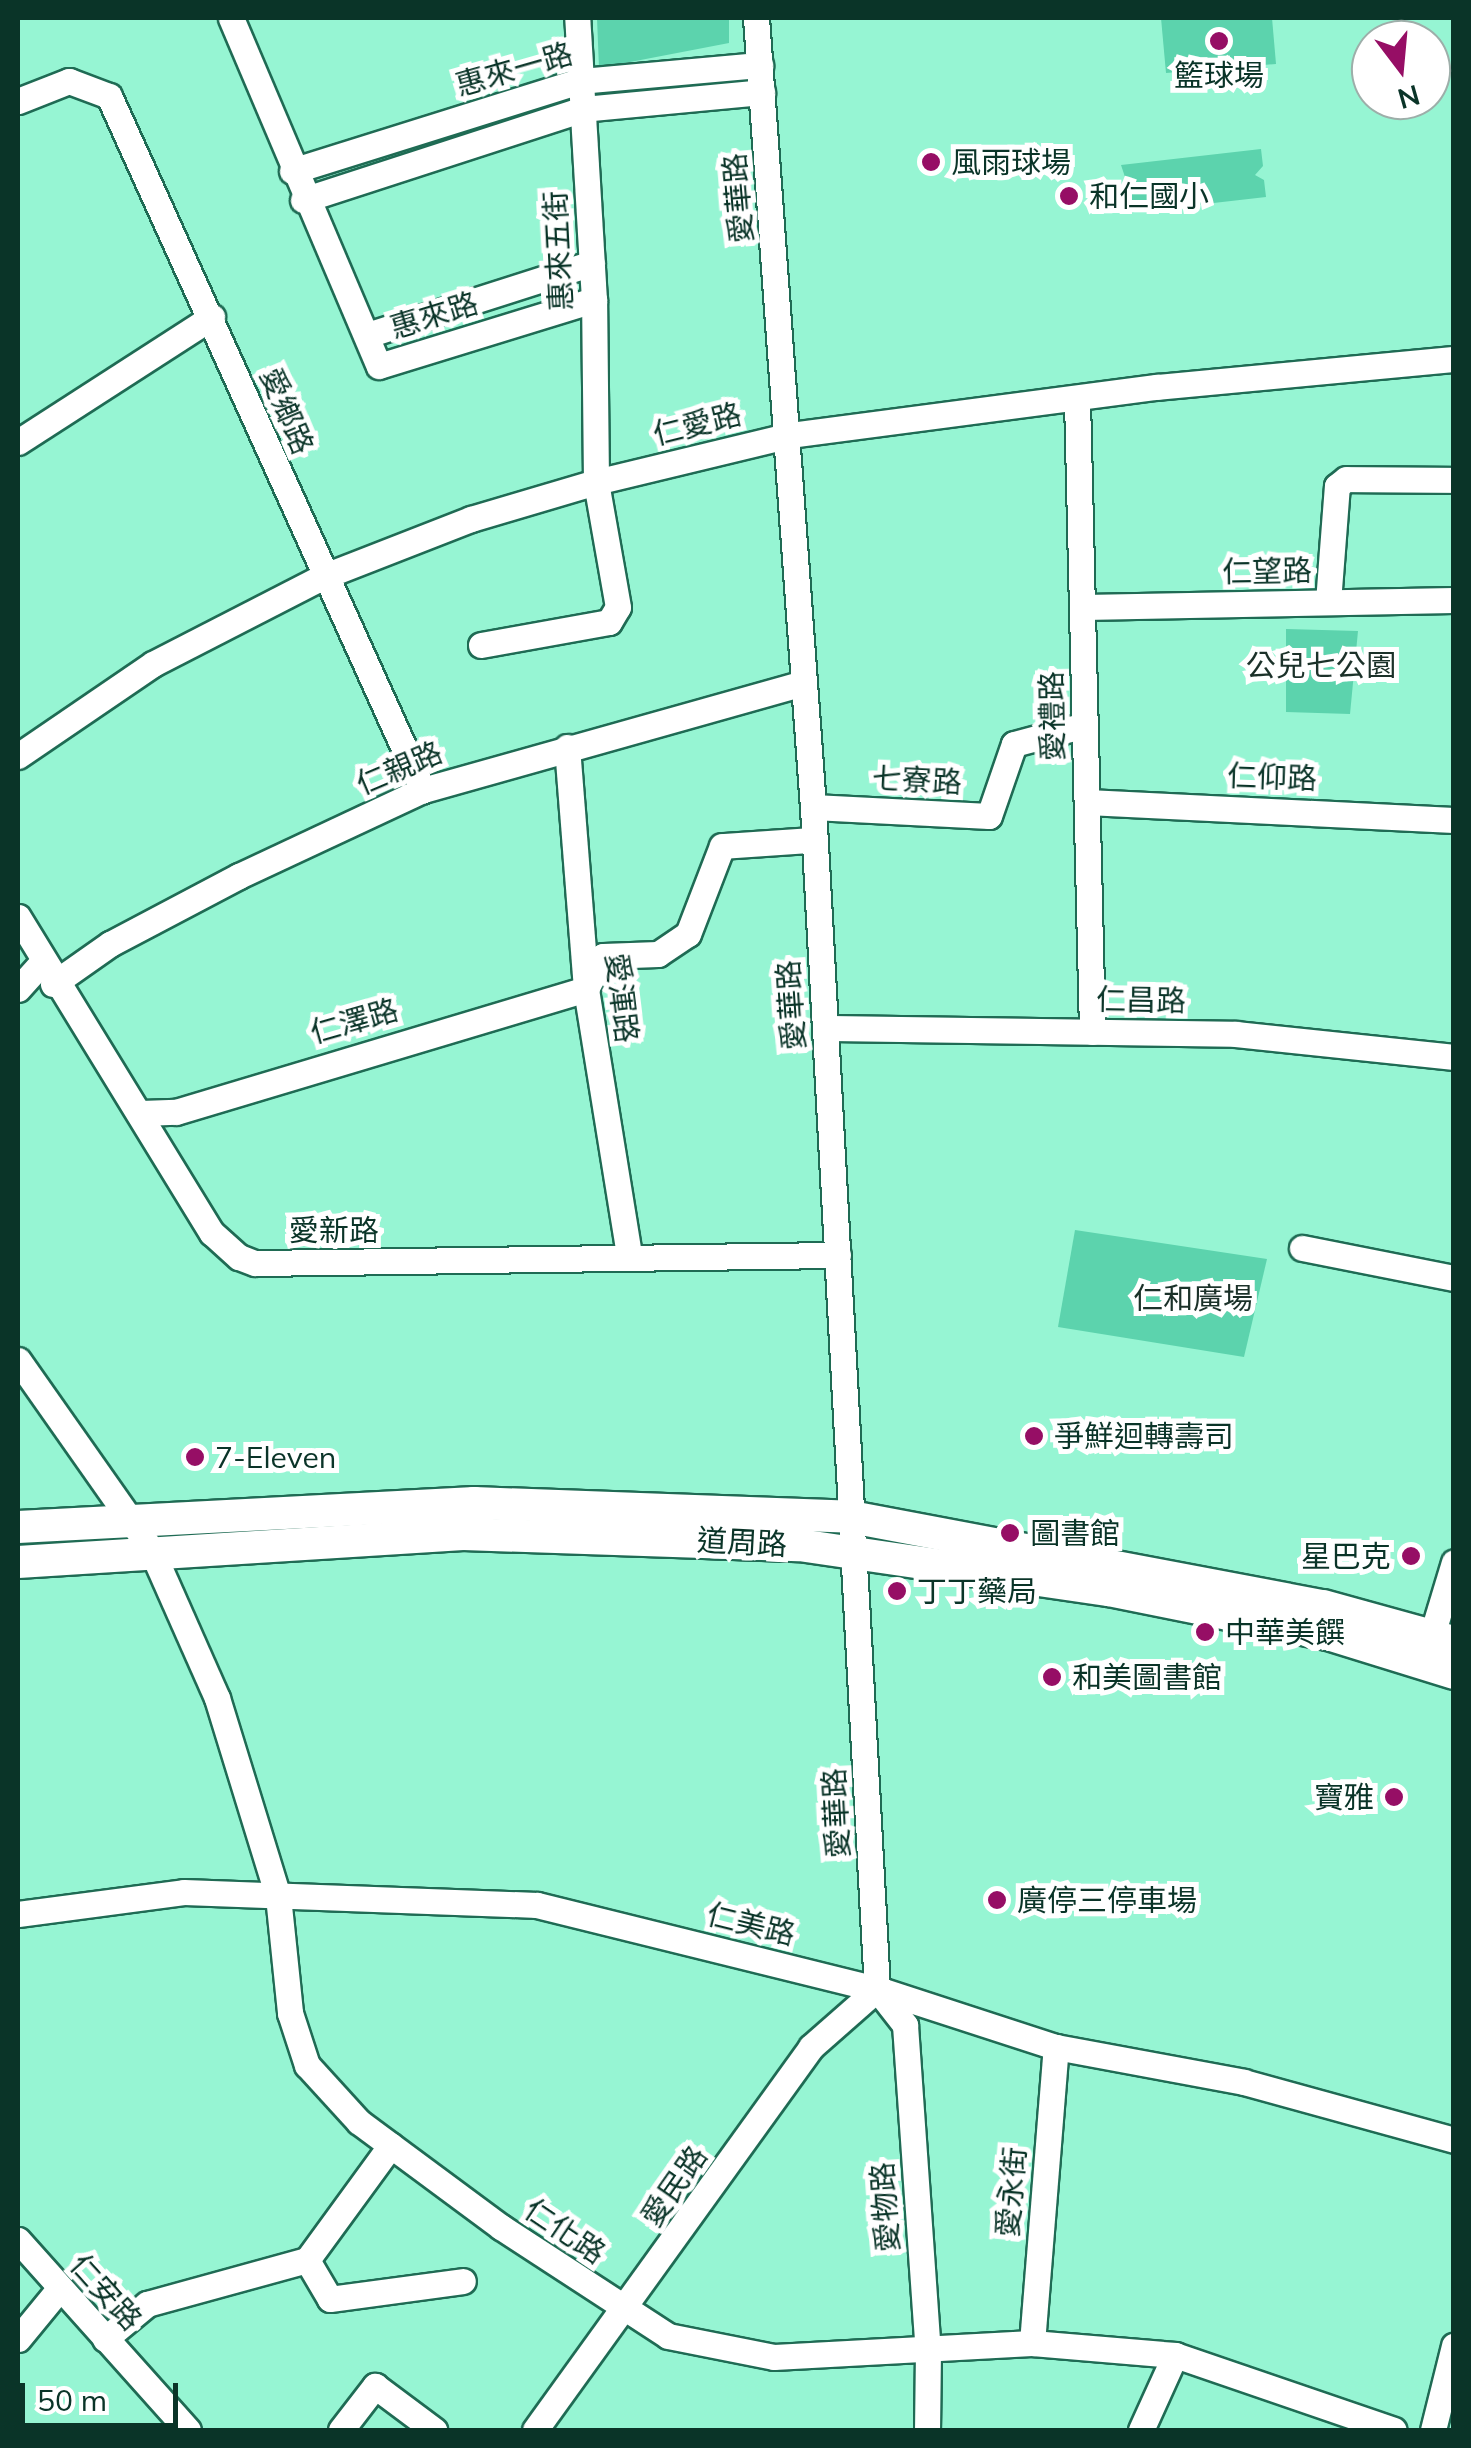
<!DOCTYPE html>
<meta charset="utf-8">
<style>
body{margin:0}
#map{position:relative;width:1471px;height:2448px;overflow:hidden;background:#96f5d3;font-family:Mulish,"Noto Sans TC",sans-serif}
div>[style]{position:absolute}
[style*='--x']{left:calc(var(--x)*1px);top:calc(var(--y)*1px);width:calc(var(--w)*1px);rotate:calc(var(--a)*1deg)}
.green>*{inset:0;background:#5cd3ad}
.roads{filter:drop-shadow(2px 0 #1f6b54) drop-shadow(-2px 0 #1f6b54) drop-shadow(0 2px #1f6b54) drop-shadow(0 -2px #1f6b54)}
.minor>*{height:25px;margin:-12.5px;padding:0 12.5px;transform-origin:12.5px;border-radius:12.5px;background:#fff}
.major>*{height:32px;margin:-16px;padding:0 16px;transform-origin:16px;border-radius:16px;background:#fff}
.dots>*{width:28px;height:28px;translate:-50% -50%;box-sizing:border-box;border:5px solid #fff;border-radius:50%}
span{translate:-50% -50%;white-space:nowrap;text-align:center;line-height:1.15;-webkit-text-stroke:10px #fff;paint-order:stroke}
.street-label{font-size:30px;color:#0a3428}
.poi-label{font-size:30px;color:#0a3428}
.left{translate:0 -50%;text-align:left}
.right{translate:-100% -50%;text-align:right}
.park-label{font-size:30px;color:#1b3129}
.frame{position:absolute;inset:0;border:20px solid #0a3428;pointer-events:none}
.north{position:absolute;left:1351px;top:20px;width:100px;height:100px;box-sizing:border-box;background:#fff;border:2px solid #9daea9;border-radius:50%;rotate:164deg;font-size:28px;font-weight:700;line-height:40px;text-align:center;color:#0a3428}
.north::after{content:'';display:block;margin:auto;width:35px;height:45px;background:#960e65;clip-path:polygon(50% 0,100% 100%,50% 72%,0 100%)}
.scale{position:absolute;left:20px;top:2383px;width:158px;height:45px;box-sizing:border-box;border:5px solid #0a3428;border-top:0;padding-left:12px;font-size:30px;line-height:35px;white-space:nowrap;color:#0a3428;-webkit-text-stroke:8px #fff;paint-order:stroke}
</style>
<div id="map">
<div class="green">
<i style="clip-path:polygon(597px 18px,729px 18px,729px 43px,599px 68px)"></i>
<i style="clip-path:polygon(1161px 18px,1272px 18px,1276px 64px,1166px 73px)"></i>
<i style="clip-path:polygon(1261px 149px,1263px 166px,1255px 175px,1264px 180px,1266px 197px,1126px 213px,1129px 189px,1121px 165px)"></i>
<i style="clip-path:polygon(1286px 629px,1358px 631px,1350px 714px,1286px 712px)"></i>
<i style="clip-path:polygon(1075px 1230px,1267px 1259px,1244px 1357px,1058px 1327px)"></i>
</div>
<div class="roads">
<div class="minor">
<i style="--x:231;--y:18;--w:378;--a:67"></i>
<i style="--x:379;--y:366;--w:225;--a:-17.1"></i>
<i style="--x:756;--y:18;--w:791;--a:85.87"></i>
<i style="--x:813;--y:807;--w:1184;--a:86.9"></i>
<i style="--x:18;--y:101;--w:55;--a:-21.4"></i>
<i style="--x:69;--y:81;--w:43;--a:20.6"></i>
<i style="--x:109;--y:96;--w:762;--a:65.66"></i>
<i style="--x:292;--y:171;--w:302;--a:-17.4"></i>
<i style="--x:580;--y:81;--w:181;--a:-5.1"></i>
<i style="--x:303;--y:200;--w:294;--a:-18"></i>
<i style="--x:583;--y:109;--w:180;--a:-5.4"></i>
<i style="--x:367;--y:335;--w:236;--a:-17.7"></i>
<i style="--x:1077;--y:399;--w:633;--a:88.64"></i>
<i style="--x:18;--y:442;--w:231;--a:-32.8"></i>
<i style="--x:1328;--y:602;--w:116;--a:-85.6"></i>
<i style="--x:1337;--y:486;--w:11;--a:-38"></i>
<i style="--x:1346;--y:479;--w:108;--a:0.5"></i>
<i style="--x:1083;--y:607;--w:371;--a:-1.1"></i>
<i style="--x:481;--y:645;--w:130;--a:-10.2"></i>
<i style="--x:609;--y:622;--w:17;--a:-59"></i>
<i style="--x:618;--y:607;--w:127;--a:-100"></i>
<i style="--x:596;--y:482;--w:182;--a:-90.6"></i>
<i style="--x:594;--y:300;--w:283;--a:-93.4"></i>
<i style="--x:567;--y:747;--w:243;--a:85.5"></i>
<i style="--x:586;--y:989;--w:269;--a:80.8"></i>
<i style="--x:18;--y:756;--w:163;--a:-34.3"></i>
<i style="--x:153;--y:664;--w:190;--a:-27.2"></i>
<i style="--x:322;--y:577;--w:160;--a:-21.3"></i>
<i style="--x:471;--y:519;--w:130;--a:-16.5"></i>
<i style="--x:596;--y:482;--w:200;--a:-13.6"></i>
<i style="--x:790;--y:435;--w:370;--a:-7.5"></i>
<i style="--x:1157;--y:387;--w:298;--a:-5.4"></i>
<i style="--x:1087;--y:802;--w:367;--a:2.8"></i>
<i style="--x:813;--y:807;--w:176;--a:2.9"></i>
<i style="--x:989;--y:816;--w:76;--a:-70.9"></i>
<i style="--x:1014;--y:744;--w:73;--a:-15"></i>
<i style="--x:18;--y:917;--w:371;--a:58.5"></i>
<i style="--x:212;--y:1233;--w:36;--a:42"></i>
<i style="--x:239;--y:1257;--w:17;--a:21"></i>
<i style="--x:255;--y:1263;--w:583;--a:-0.79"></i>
<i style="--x:53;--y:984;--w:70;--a:-35.1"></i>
<i style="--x:110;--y:944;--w:146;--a:-27.8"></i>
<i style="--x:239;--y:876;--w:203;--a:-25.1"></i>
<i style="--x:423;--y:790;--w:391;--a:-15.7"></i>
<i style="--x:18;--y:989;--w:38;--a:-48"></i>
<i style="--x:826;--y:1028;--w:410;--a:0.8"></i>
<i style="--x:1236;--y:1034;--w:219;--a:6"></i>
<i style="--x:141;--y:1113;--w:35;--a:-2"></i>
<i style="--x:176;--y:1112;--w:428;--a:-16.7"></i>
<i style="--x:586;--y:989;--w:37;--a:-63"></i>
<i style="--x:603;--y:956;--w:55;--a:-2.1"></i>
<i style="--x:658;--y:954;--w:36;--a:-34"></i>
<i style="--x:688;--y:934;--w:94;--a:-68.9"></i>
<i style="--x:722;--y:846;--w:89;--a:-3.9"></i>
<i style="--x:1302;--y:1248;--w:155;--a:11.2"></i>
<i style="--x:18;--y:1360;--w:231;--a:54.9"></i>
<i style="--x:151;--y:1549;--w:163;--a:66.1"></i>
<i style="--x:217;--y:1698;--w:207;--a:72.9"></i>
<i style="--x:278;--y:1896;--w:118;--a:84.1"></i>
<i style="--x:290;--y:2013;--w:55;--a:71.9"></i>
<i style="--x:307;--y:2065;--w:77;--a:47.6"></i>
<i style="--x:359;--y:2122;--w:177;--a:36.5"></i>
<i style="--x:501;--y:2227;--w:199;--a:33.1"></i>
<i style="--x:668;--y:2336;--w:108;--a:11.2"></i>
<i style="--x:774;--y:2357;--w:258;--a:-3.1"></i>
<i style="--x:1032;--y:2343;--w:144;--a:4.8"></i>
<i style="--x:1175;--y:2355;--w:231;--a:18.9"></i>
<i style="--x:1432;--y:1635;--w:76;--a:-73.2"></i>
<i style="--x:18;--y:1914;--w:167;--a:-7.5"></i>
<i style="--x:184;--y:1892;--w:353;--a:2.1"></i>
<i style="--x:537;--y:1905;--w:350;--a:13.9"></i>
<i style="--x:877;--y:1989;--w:188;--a:18"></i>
<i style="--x:1056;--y:2047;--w:191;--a:10.5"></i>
<i style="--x:1244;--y:2082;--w:218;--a:15.4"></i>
<i style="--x:877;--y:1989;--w:46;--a:52.1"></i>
<i style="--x:905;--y:2025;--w:326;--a:86"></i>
<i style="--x:928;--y:2350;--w:80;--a:90.7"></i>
<i style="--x:18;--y:2240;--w:255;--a:48.2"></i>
<i style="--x:307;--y:2260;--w:45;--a:59.5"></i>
<i style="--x:330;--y:2299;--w:134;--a:-7.7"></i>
<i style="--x:307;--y:2260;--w:142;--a:-53.9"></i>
<i style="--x:18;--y:2339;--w:65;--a:-50.6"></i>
<i style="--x:105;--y:2339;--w:55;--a:-39.8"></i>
<i style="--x:147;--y:2304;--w:166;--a:-15.4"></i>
<i style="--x:1032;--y:2343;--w:297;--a:-85.4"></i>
<i style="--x:341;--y:2430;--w:56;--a:-52.3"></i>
<i style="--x:375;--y:2386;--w:74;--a:36.7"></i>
<i style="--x:535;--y:2430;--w:472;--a:-54.2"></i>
<i style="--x:811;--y:2047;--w:88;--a:-41.3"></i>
<i style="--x:1141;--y:2430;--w:82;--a:-65.6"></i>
<i style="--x:1433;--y:2430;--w:87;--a:-76"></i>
</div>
<div class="major">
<i style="--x:18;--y:1527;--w:457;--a:-3"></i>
<i style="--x:474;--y:1503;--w:377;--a:2.1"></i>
<i style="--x:851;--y:1517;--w:480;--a:10.7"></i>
<i style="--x:1323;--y:1606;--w:136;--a:15.4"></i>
<i style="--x:18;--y:1562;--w:446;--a:-3.6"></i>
<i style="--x:463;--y:1534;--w:336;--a:1.9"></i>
<i style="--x:799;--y:1545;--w:313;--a:8.3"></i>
<i style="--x:1109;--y:1590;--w:223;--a:11.4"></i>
<i style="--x:1328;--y:1634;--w:132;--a:17.2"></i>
</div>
</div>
<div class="dots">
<i style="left:1219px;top:41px;background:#960e65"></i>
<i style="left:931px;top:162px;background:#960e65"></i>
<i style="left:1069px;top:196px;background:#960e65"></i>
<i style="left:1034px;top:1436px;background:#960e65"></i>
<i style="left:195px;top:1457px;background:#960e65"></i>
<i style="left:1010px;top:1533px;background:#960e65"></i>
<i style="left:1411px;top:1556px;background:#960e65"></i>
<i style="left:897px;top:1591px;background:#960e65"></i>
<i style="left:1205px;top:1632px;background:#960e65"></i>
<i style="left:1052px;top:1677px;background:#960e65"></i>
<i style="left:1394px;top:1797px;background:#960e65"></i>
<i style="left:997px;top:1900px;background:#960e65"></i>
</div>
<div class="street-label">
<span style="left:514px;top:69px;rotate:-16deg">惠來一路</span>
<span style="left:738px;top:198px;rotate:-95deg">愛華路</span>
<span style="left:558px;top:251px;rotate:-93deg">惠來五街</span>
<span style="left:434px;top:315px;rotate:-17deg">惠來路</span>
<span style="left:287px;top:411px;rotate:67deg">愛鄉路</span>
<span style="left:697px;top:424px;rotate:-14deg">仁愛路</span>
<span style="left:1267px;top:571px;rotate:-1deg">仁望路</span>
<span style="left:1052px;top:716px;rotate:-91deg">愛禮路</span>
<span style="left:399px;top:768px;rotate:-23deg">仁親路</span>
<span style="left:1272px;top:777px;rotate:2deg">仁仰路</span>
<span style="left:917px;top:780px;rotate:3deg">七寮路</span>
<span style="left:622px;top:998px;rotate:83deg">愛渾路</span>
<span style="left:1141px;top:1000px;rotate:1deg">仁昌路</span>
<span style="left:791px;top:1005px;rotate:-94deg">愛華路</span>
<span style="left:354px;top:1021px;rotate:-16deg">仁澤路</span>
<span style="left:334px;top:1230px">愛新路</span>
<span style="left:742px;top:1542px;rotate:3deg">道周路</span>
<span style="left:836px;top:1813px;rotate:-93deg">愛華路</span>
<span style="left:751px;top:1924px;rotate:14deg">仁美路</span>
<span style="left:674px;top:2186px;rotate:-55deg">愛民路</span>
<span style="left:1011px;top:2192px;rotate:-85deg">愛永街</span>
<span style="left:885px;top:2207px;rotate:-94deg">愛物路</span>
<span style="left:565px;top:2231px;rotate:34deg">仁化路</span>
<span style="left:106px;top:2292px;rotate:48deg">仁安路</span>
</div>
<div class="poi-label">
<span style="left:1219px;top:75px">籃球場</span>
<span class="left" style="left:951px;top:162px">風雨球場</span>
<span class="left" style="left:1089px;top:196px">和仁國小</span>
<span class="left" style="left:1054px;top:1436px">爭鮮迴轉壽司</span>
<span class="left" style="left:215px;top:1457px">7-Eleven</span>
<span class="left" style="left:1030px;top:1533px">圖書館</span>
<span class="right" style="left:1391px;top:1556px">星巴克</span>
<span class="left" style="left:917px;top:1591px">丁丁藥局</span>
<span class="left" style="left:1225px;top:1632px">中華美饌</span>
<span class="left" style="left:1072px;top:1677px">和美圖書館</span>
<span class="right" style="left:1374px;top:1797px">寶雅</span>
<span class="left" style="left:1017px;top:1900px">廣停三停車場</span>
</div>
<div class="park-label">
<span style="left:1321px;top:665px">公兒七公園</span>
<span style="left:1193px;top:1298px">仁和廣場</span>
</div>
<div class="frame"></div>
<div class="north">N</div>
<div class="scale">50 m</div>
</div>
